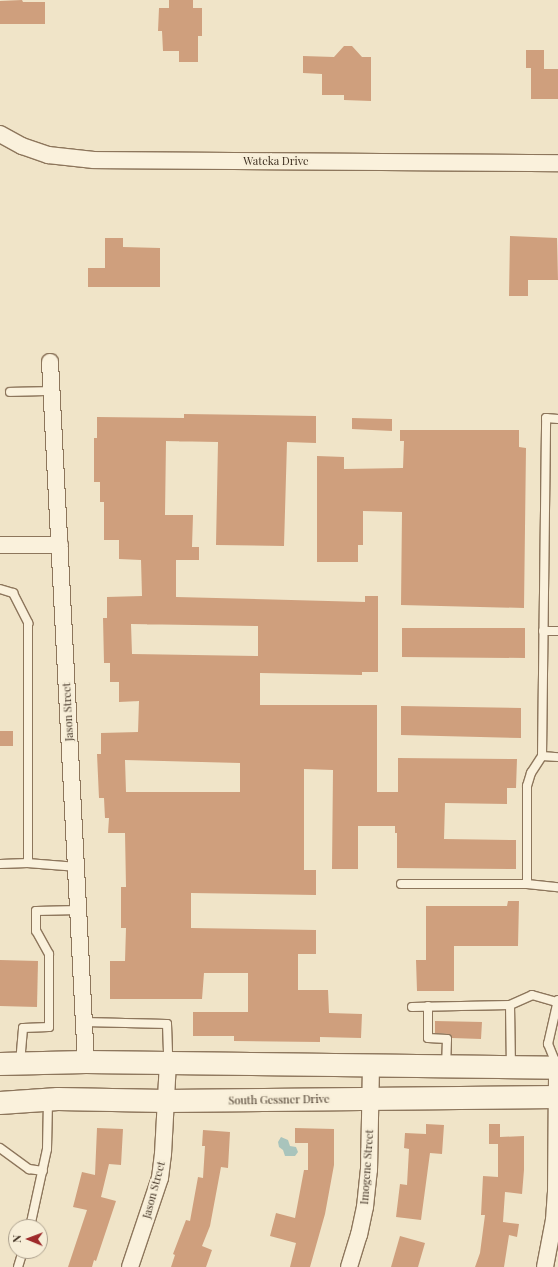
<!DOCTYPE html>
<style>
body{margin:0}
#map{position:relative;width:558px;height:1267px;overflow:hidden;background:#f0e4c8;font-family:"Playfair Display",serif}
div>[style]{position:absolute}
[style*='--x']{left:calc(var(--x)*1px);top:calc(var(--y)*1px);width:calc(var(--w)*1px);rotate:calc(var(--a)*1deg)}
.water>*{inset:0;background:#a9c4bc}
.building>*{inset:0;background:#cf9f7d}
.roads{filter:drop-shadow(1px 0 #8d765c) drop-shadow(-1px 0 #8d765c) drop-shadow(0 1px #8d765c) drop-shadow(0 -1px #8d765c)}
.lane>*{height:8px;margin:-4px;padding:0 4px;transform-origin:4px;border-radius:4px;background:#faf1dc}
.street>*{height:16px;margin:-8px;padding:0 8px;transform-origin:8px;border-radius:8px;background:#faf1dc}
.secondary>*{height:22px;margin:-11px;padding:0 11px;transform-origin:11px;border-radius:11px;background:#faf1dc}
span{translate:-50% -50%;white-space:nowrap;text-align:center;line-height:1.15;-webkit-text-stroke:4px #f7eed8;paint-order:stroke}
.street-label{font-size:11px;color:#3d2e20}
.north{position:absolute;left:8px;top:1219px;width:40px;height:40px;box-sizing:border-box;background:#f7eed8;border:1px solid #ada18e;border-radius:50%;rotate:271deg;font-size:11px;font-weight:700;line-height:16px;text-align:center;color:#3d2e20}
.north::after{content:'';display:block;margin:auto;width:14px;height:18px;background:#9e2a2b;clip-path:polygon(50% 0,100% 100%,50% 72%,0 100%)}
</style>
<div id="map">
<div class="water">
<i style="clip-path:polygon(281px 1137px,288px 1140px,290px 1146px,296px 1147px,298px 1152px,295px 1156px,285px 1156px,283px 1150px,279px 1147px,278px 1142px)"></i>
</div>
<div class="building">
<i style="clip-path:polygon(22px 0,23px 2px,45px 2px,45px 24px,0 24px,0 1px)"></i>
<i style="clip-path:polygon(169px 0,193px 0,193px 8px,202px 8px,202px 36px,198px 36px,198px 62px,179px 62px,179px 51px,163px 51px,162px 31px,158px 31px,159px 8px,169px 8px)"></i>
<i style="clip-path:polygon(344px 46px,352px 46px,362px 57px,371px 57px,371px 101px,344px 100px,344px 95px,322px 95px,322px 74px,303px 73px,303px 56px,334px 57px)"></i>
<i style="clip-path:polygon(526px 50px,544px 50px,544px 69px,558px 69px,558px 99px,531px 99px,531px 68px,526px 68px)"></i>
<i style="clip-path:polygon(510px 236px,557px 238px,558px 280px,528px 280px,528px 296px,509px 296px)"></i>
<i style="clip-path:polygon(105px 238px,123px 238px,123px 247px,160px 248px,160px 287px,88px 287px,88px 268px,105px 268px)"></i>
<i style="clip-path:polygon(evenodd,184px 414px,316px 416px,316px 443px,287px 442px,284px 546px,216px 545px,218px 442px,166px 441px,165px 515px,193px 515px,192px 547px,199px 547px,199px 560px,176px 560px,176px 597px,365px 602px,365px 596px,378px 596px,378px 672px,362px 672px,362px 675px,260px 673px,260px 705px,377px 705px,377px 792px,398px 792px,398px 758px,517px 759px,516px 788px,507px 788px,507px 804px,445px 803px,444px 839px,516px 840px,516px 869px,397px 868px,397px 833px,395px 833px,395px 826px,358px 826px,358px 869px,332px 869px,333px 770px,304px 769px,304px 870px,316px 870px,316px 895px,191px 893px,191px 928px,316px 930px,316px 954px,298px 954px,298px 990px,328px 990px,329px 1013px,362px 1014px,361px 1038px,320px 1037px,320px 1042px,234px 1041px,234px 1036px,193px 1036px,193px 1012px,248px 1012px,248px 973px,204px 973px,202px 999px,110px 999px,110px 961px,125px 961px,126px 928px,121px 928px,121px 887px,126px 887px,125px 833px,108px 833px,109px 818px,105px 818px,104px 798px,99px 798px,97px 754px,101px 754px,101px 733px,138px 732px,139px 701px,119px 702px,119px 682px,110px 682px,110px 663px,104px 663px,103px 618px,107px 618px,107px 597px,142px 596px,141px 560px,119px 559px,119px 540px,104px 540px,104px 502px,100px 502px,100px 482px,94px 482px,94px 438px,97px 438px,97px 417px,184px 418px,184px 414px,131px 624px,258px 626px,258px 656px,132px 654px,131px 624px,184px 414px,125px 760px,240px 763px,240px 792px,126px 792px,125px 760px)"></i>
<i style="clip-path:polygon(352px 418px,392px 419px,392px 431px,352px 429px)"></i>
<i style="clip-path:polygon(400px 430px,519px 430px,519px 447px,526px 448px,524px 608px,401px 605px,402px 512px,363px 511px,363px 545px,358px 545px,358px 562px,317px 562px,317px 456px,344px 457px,344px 469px,403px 468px,404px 441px,400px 441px)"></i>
<i style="clip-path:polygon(402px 628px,525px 628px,525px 658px,402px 657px)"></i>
<i style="clip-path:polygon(401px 706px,521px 708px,521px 738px,401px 735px)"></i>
<i style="clip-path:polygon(0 731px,13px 731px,13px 746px,0 746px)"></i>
<i style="clip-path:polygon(508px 901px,519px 901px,518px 946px,454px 946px,454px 991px,417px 991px,416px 960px,426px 960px,426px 906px,507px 906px)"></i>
<i style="clip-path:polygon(0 960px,38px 961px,37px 1007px,0 1006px)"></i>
<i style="clip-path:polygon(435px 1021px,482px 1022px,481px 1039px,452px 1038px,448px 1034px,435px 1033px)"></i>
<i style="clip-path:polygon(426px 1124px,444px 1125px,442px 1154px,430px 1153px,421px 1220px,396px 1217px,400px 1184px,407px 1185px,409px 1149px,404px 1148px,405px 1133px,426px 1134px)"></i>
<i style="clip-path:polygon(489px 1124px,500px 1124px,500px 1137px,524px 1136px,524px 1170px,522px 1194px,505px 1192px,503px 1222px,519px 1224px,517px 1237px,509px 1235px,504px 1267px,475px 1267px,480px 1253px,485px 1215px,481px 1215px,483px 1176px,498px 1177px,498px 1144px,489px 1144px)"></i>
<i style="clip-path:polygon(97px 1128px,123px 1129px,121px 1165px,109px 1164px,101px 1197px,116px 1201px,96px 1261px,94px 1260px,92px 1267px,68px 1267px,87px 1210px,73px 1207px,82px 1172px,95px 1175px)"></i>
<i style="clip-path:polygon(295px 1128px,334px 1129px,334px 1165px,325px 1214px,310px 1267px,290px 1267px,296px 1243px,270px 1236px,276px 1213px,295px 1218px,304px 1170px,308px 1170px,308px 1143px,295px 1143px)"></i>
<i style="clip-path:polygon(203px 1130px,230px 1132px,228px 1168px,221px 1167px,210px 1226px,202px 1246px,212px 1250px,206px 1267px,171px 1267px,175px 1255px,173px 1254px,186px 1220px,190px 1221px,198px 1177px,203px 1178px,205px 1146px,202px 1146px)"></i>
<i style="clip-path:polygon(400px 1236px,425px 1243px,418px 1267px,391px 1267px)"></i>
</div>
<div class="roads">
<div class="lane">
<i style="--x:10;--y:392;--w:42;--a:-1.4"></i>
<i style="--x:0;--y:589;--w:14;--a:17"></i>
<i style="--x:13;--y:593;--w:34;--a:63"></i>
<i style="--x:28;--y:623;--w:240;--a:90"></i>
<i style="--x:543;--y:631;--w:15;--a:0"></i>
<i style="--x:542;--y:756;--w:16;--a:4"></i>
<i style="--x:0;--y:864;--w:28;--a:-2"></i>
<i style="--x:28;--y:863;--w:49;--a:4.7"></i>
<i style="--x:401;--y:884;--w:126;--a:0"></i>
<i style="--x:527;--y:884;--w:31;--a:6"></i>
<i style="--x:527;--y:884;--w:98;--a:-90"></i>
<i style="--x:527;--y:786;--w:14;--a:-73"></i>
<i style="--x:531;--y:773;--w:20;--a:-57"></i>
<i style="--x:542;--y:756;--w:338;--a:-89.3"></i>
<i style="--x:546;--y:418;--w:12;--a:5"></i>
<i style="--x:510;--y:1005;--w:24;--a:-24"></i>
<i style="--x:532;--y:995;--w:26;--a:16"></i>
<i style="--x:428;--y:1006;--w:32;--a:90"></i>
<i style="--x:428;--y:1038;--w:19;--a:3"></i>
<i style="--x:447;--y:1039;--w:26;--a:92"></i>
<i style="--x:412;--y:1007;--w:98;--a:-1.2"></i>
<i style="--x:510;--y:1005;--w:61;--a:89.1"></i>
<i style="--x:84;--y:1022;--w:83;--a:1.4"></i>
<i style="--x:167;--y:1024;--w:38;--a:88"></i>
<i style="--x:20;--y:1063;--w:35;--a:-85"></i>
<i style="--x:23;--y:1028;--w:26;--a:-2"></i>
<i style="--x:49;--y:1027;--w:73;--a:-90"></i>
<i style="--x:49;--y:954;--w:26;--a:-119"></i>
<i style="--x:36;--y:931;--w:20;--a:-90"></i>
<i style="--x:36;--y:911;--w:43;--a:-1.3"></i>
<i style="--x:557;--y:1066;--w:24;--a:-112"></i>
<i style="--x:548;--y:1044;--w:45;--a:-77.2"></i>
<i style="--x:0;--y:1148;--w:36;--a:36"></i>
<i style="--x:29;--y:1169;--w:14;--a:8"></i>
<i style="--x:30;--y:1227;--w:80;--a:-77.7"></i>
<i style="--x:47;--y:1149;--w:49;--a:-88.8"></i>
<i style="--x:18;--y:1267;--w:17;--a:-73"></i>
</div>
<div class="street">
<i style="--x:0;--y:134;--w:25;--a:29"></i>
<i style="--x:22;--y:146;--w:28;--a:19"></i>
<i style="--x:48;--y:155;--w:46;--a:6.2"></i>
<i style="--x:94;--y:160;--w:464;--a:0.4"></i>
<i style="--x:50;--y:362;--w:701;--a:87.06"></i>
<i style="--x:0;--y:545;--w:60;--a:0"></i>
<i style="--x:130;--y:1267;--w:94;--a:-71.4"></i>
<i style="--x:160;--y:1178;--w:24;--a:-83"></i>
<i style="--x:163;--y:1154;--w:91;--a:-86.9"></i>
<i style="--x:349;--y:1267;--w:34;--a:-73"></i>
<i style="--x:359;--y:1235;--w:29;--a:-78"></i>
<i style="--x:365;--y:1207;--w:37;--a:-84"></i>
<i style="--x:369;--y:1170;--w:105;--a:-88.9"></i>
<i style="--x:545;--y:1267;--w:48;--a:-79.2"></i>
<i style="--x:554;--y:1220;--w:27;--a:-86"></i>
<i style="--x:556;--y:1193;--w:125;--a:-89.5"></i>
</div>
<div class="secondary">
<i style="--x:0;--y:1064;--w:86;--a:-1.3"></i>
<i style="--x:86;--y:1062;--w:472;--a:0.7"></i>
<i style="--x:0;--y:1103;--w:58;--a:-3.9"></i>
<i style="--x:58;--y:1099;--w:108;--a:1.1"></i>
<i style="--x:166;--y:1101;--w:392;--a:-0.6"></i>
</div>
</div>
<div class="street-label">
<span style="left:276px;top:161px">Wateka Drive</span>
<span style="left:68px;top:712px;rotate:-93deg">Jason Street</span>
<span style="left:279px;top:1100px;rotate:-1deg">South Gessner Drive</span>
<span style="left:367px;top:1167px;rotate:-86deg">Imogene Street</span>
<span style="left:154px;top:1190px;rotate:-75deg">Jason Street</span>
</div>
<div class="north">N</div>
</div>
